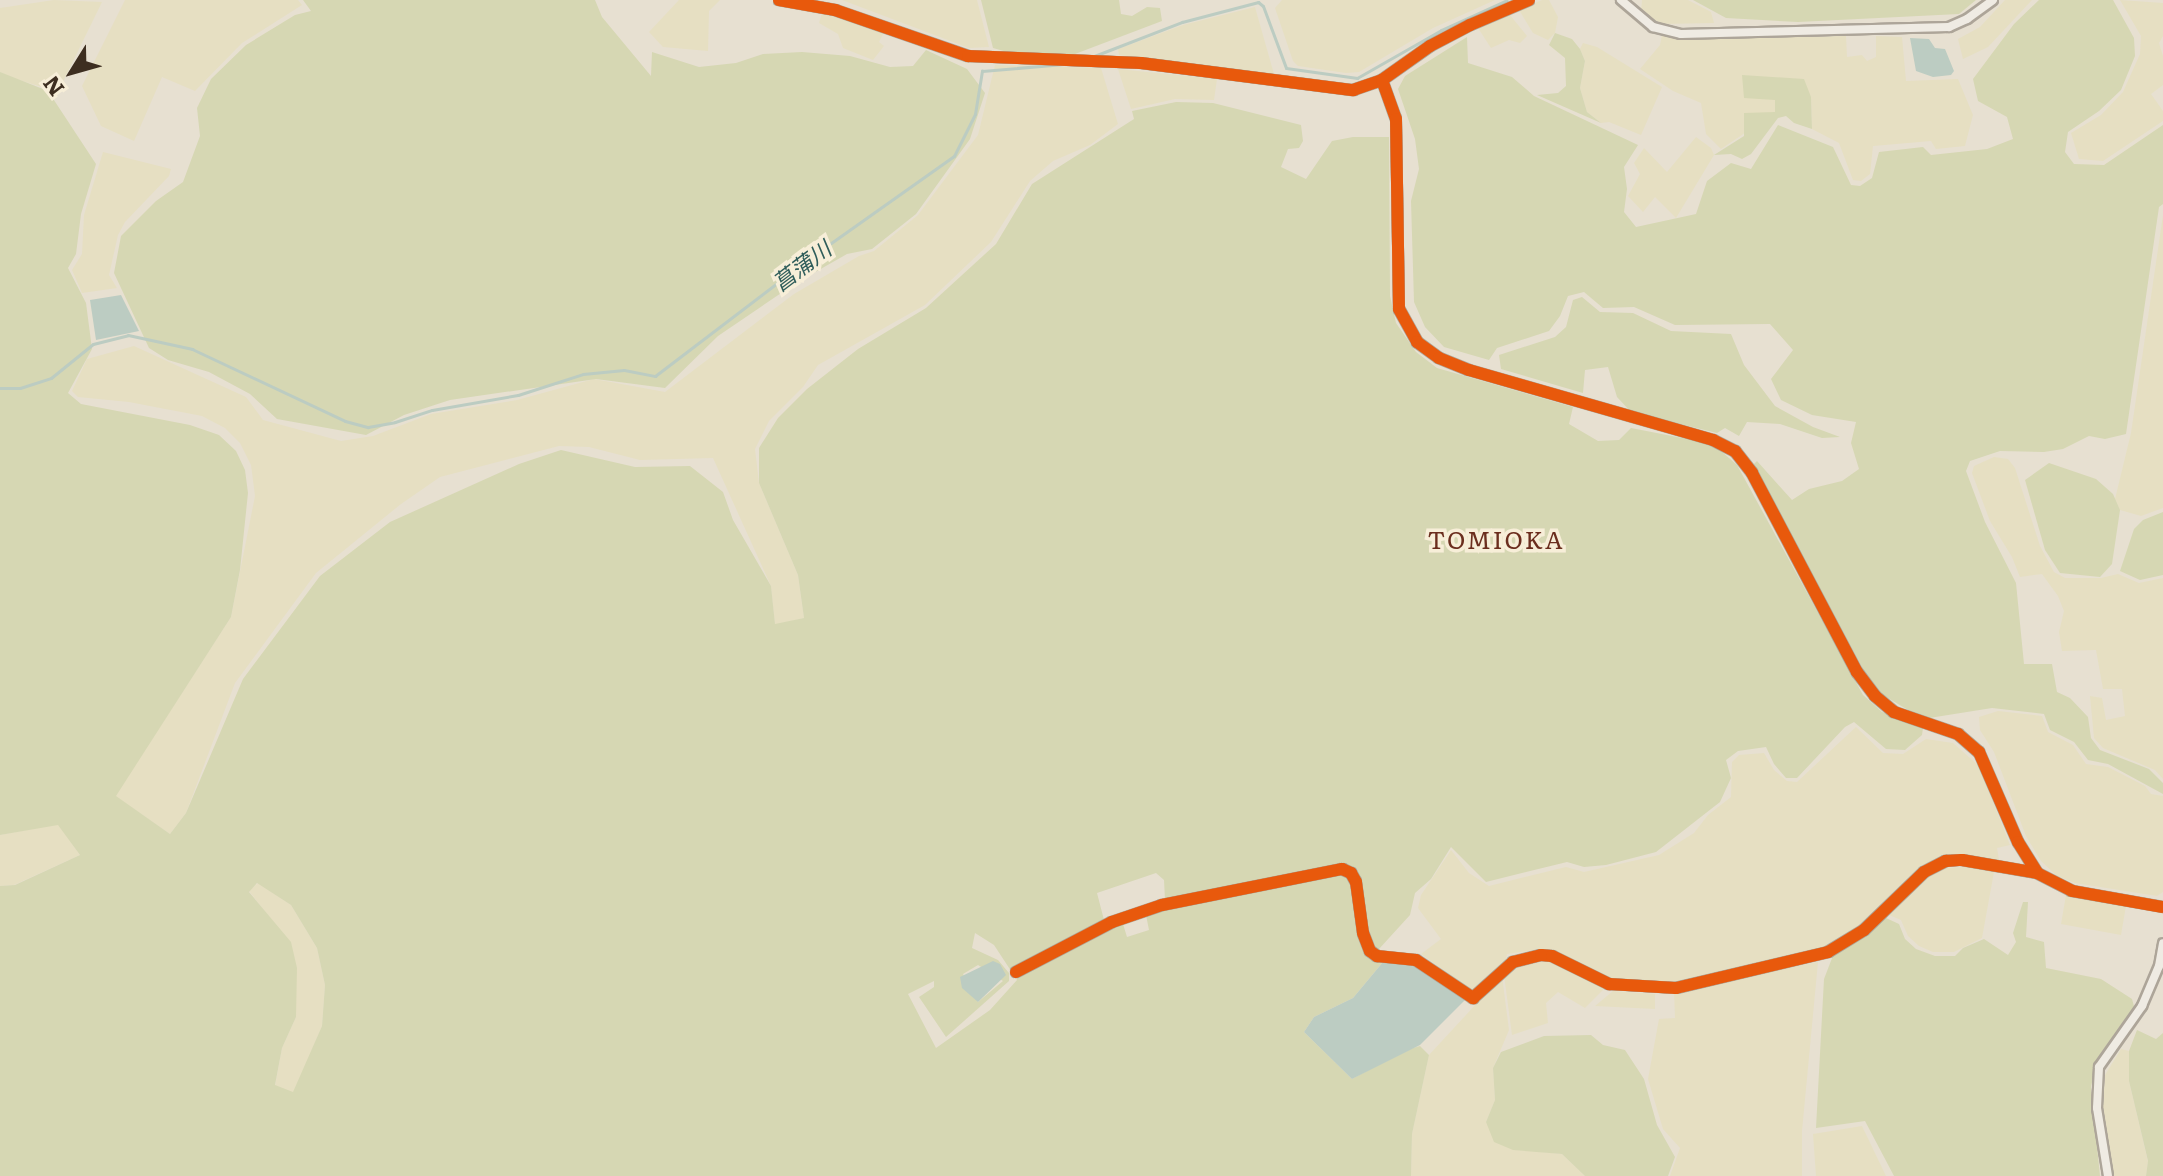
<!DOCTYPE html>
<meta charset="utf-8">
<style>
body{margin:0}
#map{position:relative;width:2163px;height:1176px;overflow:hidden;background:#e7e0d1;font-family:Literata,"Noto Sans JP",serif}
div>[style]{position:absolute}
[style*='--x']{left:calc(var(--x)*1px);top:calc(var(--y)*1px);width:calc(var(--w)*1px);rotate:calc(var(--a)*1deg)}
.farmland>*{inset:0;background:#e6dfc2}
.green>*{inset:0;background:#d6d7b3}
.water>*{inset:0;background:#bcccc2}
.stream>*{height:3px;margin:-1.5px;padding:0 1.5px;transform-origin:1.5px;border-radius:1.5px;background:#bcccc2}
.roads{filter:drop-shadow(2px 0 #ada599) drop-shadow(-2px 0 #ada599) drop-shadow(0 2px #ada599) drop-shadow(0 -2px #ada599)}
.minor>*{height:8px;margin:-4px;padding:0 4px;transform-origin:4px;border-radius:4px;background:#efebe3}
.cycleway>*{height:12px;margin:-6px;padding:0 6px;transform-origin:6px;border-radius:6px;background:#e8590c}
span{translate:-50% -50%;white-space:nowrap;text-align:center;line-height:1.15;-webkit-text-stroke:7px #f7eed8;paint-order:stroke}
.water-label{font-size:22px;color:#2f5d5a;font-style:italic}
.quarter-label{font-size:24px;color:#6b2e1e;letter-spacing:2px}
.north{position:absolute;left:32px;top:32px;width:80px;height:80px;-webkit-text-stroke:6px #f7eed8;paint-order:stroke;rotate:233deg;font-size:22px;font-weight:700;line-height:32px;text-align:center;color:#3d2e20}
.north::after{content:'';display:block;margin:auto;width:28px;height:36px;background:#3d2e20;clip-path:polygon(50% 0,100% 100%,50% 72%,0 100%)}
</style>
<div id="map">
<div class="farmland">
<i style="clip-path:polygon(54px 0,102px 2px,58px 92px,0 74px,0 8px)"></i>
<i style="clip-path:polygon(125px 0,298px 0,302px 5px,242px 43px,195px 91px,162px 77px,134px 141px,101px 126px,82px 86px)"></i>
<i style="clip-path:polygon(679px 0,720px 0,709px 11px,708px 51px,663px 47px,649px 32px)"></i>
<i style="clip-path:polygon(842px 0,977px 0,989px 47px,969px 48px)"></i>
<i style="clip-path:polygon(1282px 0,1495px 0,1433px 28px,1359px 72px,1346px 73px,1298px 66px,1293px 61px,1275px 8px)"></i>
<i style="clip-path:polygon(1542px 0,1549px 0,1558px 17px,1555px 33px,1548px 40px,1533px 33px,1519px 10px)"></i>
<i style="clip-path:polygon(1642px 0,1688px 0,1711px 12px,1714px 23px,1661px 24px,1641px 12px)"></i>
<i style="clip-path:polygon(2005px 0,2032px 0,1988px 47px,1963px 59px,1958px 39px,1980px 27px)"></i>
<i style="clip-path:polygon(2120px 0,2163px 3px,2163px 36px,2159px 43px,2163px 56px,2163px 85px,2151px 94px,2163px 111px,2163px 121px,2103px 161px,2079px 159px,2071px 133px,2101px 115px,2123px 92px,2140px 54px,2141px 36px)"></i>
<i style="clip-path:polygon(1255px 7px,1274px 74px,1119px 55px,1118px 49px,1183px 25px)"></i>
<i style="clip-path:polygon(822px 13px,884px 32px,879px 42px,884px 46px,873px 60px,843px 48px,838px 34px,819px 23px)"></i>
<i style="clip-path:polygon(1510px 15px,1527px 36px,1520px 43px,1509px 40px,1491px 48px,1478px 28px)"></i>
<i style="clip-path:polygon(1662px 35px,1683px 39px,1846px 36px,1847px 57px,1862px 55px,1867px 61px,1876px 57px,1876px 36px,1902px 37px,1906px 81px,1958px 79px,1973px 115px,1965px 146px,1936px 149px,1931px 141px,1873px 146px,1870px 174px,1861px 181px,1853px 180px,1839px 143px,1812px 129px,1811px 97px,1775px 100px,1776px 112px,1721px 149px,1706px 134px,1701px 103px,1673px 91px,1640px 69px,1660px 45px)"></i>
<i style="clip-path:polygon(1583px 43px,1597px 47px,1662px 87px,1641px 135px,1609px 122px,1601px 123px,1587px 112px,1580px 88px,1585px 61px,1580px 49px)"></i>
<i style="clip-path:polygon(995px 65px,1101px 68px,1118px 124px,1090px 145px,1053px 161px,1030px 181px,991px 242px,925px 305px,818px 365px,803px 387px,769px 421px,755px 449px,759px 483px,798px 575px,804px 618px,775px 625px,771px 586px,713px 458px,640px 460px,589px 447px,559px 446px,440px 477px,401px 504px,316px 573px,235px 683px,186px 813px,170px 834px,115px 796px,231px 617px,255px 496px,251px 465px,240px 443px,225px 428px,202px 416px,129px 402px,78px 397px,72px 391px,87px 359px,134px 346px,246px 397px,263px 420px,341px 441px,373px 436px,431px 414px,517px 400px,594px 379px,665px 392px,794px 294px,859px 256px,874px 251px,918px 215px,978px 135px)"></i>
<i style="clip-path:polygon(1118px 69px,1217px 79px,1214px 100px,1175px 99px,1131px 109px)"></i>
<i style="clip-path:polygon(1696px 137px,1711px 148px,1714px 155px,1676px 218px,1655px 197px,1643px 212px,1628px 196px,1640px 174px,1634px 163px,1644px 148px,1667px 172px)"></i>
<i style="clip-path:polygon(103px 152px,171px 169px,169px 176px,125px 222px,118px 235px,109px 275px,117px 288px,82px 293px,72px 270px,82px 254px,84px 215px)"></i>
<i style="clip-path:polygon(2163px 215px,2163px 508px,2141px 516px,2120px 510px,2115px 499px,2131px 433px)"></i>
<i style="clip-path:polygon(1994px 457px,2008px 459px,2015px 468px,2040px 546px,2054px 572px,2065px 578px,2101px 578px,2118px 574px,2139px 583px,2163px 578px,2163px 779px,2155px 770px,2103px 748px,2094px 738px,2090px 696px,2102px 698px,2106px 720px,2125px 716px,2122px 689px,2103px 689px,2096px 650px,2062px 651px,2059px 632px,2064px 611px,2058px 596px,2042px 574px,2020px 577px,2012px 557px,1990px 521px,1972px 473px,1974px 466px)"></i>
<i style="clip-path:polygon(1998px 711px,2042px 716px,2048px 732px,2073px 745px,2086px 764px,2108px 767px,2145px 786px,2151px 794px,2163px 796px,2163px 892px,2157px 896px,2075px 883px,2057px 876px,2041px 861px,2026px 836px,1994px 752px,1980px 730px,1979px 717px)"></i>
<i style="clip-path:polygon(1856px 727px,1883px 753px,1903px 754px,1926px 739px,1953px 743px,1979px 766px,2010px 845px,1997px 848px,1999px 860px,1955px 855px,1934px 859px,1912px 874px,1850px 935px,1827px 947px,1734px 973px,1681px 982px,1608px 982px,1555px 951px,1540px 949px,1507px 954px,1505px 964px,1479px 989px,1470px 989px,1421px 954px,1441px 939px,1418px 908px,1421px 895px,1451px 850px,1469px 873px,1489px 886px,1566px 867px,1584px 872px,1659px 855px,1694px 833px,1708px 815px,1731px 797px,1732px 762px,1739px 755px,1764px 753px,1774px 770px,1787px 781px,1797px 782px)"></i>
<i style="clip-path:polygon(58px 824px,80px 855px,14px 885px,0 886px,0 835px)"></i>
<i style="clip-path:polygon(1968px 867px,1994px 872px,1982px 938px,1954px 952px,1933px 952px,1919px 946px,1908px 936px,1901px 920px,1889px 915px,1920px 881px,1943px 868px)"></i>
<i style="clip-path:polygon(258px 883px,291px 905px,317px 948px,325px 985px,322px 1026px,294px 1093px,275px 1086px,282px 1048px,296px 1017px,274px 923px,249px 891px)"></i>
<i style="clip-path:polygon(2066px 895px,2126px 906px,2121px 935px,2061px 924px)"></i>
<i style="clip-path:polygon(1547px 961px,1606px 987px,1585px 1008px,1558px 992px,1546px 1003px,1548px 1023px,1512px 1035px,1504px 975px,1517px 967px)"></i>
<i style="clip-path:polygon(1818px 962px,1802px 1131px,1802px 1176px,1670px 1176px,1680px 1148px,1663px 1129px,1648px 1079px,1659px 1019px,1675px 1018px,1674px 991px)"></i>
<i style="clip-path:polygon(1502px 976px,1509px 1030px,1493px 1068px,1495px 1100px,1486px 1122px,1543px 1152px,1562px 1154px,1585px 1176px,1411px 1176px,1412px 1134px,1429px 1055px)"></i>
<i style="clip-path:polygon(1613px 991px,1655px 994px,1655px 1009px,1595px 1006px)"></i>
<i style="clip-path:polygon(2121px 1049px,2129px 1051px,2129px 1081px,2148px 1162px,2146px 1176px,2113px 1176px,2103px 1107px,2105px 1075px)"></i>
<i style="clip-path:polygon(1862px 1126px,1886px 1176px,1816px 1176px,1813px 1134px)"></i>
</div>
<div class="green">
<i style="clip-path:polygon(303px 0,595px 0,602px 17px,651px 76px,652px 52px,699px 67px,736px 63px,763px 54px,802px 52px,850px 56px,890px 67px,913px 66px,926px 50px,967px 69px,985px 93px,970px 139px,916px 214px,872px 249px,847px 254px,796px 283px,718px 336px,665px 388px,596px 379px,450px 400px,404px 415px,366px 435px,277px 419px,250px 394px,209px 372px,168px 360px,149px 348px,114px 273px,121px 236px,156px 201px,183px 182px,200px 136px,197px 108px,211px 79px,246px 45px,295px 15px,311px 11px)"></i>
<i style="clip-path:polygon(981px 0,1119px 0,1121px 14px,1132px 16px,1147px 7px,1160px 8px,1162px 21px,1075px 54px,1011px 53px,993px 48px)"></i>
<i style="clip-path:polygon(1693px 0,1976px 0,1959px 14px,1798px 22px,1726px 18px)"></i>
<i style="clip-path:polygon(2039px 0,2113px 0,2134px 38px,2135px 56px,2121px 90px,2099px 111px,2068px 132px,2065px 152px,2074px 164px,2104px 165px,2163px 125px,2163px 204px,2159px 207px,2126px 434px,2105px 439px,2089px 436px,2063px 449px,2044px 452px,2000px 451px,1970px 461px,1966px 471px,1985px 522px,2016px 583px,2024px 664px,2052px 664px,2057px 692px,2070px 698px,2088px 717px,2091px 738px,2100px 750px,2149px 769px,2163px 783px,2163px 794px,2108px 764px,2088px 760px,2074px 742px,2050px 730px,2044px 714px,1992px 708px,1923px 719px,1883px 695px,1864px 671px,1753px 465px,1757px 461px,1792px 500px,1809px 489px,1842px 481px,1859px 469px,1851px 443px,1856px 422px,1812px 415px,1781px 400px,1771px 379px,1793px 350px,1770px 324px,1675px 325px,1634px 307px,1603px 308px,1584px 292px,1568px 296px,1560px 316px,1549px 331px,1497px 348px,1489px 360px,1444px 347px,1425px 327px,1414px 302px,1411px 201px,1419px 169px,1415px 139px,1398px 89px,1405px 76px,1467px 37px,1468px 63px,1512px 77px,1534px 96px,1638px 145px,1624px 167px,1627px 189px,1624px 212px,1636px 227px,1696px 214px,1707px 181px,1731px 163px,1751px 169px,1778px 125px,1833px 147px,1851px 185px,1860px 186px,1872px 178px,1879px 152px,1923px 147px,1931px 155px,1987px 149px,2013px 139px,2007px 117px,1978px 101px,1973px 79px,2014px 24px)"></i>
<i style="clip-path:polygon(1555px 33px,1572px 39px,1580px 49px,1585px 61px,1580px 88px,1587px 112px,1601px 123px,1537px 95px,1558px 93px,1566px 86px,1565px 58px,1549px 45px)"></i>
<i style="clip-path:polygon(evenodd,0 72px,48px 91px,96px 164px,81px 214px,76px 254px,68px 268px,86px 303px,92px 349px,68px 393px,81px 404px,190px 425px,219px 435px,236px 451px,245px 470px,248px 493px,240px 570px,231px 617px,116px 796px,170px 834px,186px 813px,243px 679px,320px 576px,390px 522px,519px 464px,561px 450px,635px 467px,690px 466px,723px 492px,733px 520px,771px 586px,775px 624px,804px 618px,798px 575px,759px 483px,759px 448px,778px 418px,807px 389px,858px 349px,926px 308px,996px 244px,1032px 184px,1134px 119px,1132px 111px,1176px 102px,1213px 103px,1301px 125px,1303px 141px,1299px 148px,1288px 149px,1281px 167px,1306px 179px,1332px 141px,1353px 137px,1389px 137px,1390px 296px,1396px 323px,1416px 352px,1437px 368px,1573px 407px,1569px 424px,1598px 441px,1619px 440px,1631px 428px,1713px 444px,1737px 465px,1863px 695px,1882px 712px,1923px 728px,1922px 735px,1905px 750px,1886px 749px,1854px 722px,1845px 727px,1797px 778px,1786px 778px,1774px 764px,1766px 747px,1738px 751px,1726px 760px,1731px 778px,1720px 802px,1656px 852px,1606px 865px,1584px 867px,1567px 862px,1486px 882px,1451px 847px,1431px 879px,1415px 893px,1410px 915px,1379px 949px,1383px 962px,1353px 998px,1314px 1017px,1304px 1032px,1352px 1079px,1403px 1051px,1420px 1046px,1429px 1055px,1412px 1134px,1411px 1176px,0 1176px,0 886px,15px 885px,80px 855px,58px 825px,0 835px,0 72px,1156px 873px,1164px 880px,1165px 900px,1146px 915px,1149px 930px,1127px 937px,1123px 924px,1113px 918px,1104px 920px,1097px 893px,1156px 873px,0 72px,257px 883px,291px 905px,317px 948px,325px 985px,322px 1026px,293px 1092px,275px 1085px,282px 1048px,296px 1017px,297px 968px,291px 942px,249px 892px,257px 883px,0 72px,975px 933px,994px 945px,1017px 980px,990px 1010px,936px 1048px,908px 994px,934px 981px,934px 987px,919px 997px,946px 1037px,1009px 981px,1009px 973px,998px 960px,972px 948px,975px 933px,0 72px,978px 965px,1003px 981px,978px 1002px,963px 974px,978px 965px)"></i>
<i style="clip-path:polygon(1742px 75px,1804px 79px,1811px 97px,1812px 129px,1794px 123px,1786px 116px,1778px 118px,1751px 154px,1742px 159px,1731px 154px,1714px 155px,1744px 136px,1744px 113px,1775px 112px,1775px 100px,1744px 98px)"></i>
<i style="clip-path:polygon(1582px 297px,1600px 312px,1633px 313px,1671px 331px,1731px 334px,1744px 365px,1775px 406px,1813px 427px,1840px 437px,1822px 438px,1780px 424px,1747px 422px,1739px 436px,1725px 428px,1717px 433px,1631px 412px,1617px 397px,1608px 367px,1585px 370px,1583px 393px,1501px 369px,1499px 355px,1555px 337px,1566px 327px,1573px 300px)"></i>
<i style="clip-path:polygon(2049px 463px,2096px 479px,2113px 494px,2120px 510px,2112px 564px,2100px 577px,2060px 573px,2045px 550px,2025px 480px)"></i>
<i style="clip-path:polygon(2163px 512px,2163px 575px,2140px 580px,2120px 571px,2134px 529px,2143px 520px)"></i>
<i style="clip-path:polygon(2023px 902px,2028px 902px,2026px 937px,2044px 942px,2046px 968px,2101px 979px,2132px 999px,2135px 1010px,2104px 1049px,2096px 1064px,2091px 1087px,2100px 1176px,1894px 1176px,1865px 1121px,1816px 1128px,1824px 979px,1834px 953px,1886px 918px,1899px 924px,1905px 939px,1916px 949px,1935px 956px,1955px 956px,1963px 948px,1984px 939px,2008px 955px,2016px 942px,2013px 933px)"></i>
<i style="clip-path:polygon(2137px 1030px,2156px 1039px,2163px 1033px,2163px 1176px,2146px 1176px,2148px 1161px,2129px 1081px,2129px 1051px)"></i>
<i style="clip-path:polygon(1591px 1035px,1603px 1045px,1625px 1050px,1644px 1079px,1657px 1125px,1675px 1157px,1668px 1176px,1585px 1176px,1562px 1154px,1513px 1150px,1494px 1142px,1486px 1122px,1495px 1100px,1493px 1068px,1501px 1052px,1544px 1036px)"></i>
</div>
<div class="water">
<i style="clip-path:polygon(1910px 38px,1929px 39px,1935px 48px,1945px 49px,1954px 71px,1951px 75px,1933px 77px,1916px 71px)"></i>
<i style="clip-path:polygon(121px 295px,139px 331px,96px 340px,90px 300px)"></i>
<i style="clip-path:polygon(993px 961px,1000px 964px,1006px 975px,978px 1002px,962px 988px,960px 977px)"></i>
<i style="clip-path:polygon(1383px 962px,1414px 962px,1466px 999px,1420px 1045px,1352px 1079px,1304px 1032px,1314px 1017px,1353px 998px)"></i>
</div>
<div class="stream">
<i style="--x:1089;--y:58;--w:100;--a:-21.2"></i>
<i style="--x:1182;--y:22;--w:79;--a:-14.7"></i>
<i style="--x:1258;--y:2;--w:6;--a:39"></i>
<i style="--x:1263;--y:6;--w:66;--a:69.6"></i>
<i style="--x:1286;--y:68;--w:72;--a:8"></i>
<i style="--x:1357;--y:78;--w:97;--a:-29.7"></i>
<i style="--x:1441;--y:30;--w:72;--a:-24.4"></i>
<i style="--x:0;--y:388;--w:20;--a:0"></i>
<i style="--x:20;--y:388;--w:33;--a:-18"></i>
<i style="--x:51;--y:378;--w:54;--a:-39"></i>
<i style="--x:93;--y:344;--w:36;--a:-14"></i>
<i style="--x:128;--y:335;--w:66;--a:12.3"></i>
<i style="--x:192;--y:349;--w:169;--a:25.2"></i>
<i style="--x:345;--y:421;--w:24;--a:15"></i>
<i style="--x:368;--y:427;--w:27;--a:-10"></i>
<i style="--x:395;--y:422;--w:39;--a:-18"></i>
<i style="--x:432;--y:410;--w:87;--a:-9.9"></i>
<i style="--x:518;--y:395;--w:68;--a:-17.9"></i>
<i style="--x:583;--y:374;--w:41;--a:-5.6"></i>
<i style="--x:624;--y:370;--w:32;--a:11"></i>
<i style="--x:655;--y:376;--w:191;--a:-37.3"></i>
<i style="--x:807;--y:260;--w:180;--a:-35.3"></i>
<i style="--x:954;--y:156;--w:47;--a:-63.4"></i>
<i style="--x:975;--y:114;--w:44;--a:-80.8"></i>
<i style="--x:982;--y:71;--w:93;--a:-4.9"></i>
</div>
<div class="roads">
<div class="minor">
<i style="--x:779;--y:0;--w:57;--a:10.1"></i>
<i style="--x:835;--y:10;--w:141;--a:19.1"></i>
<i style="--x:968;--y:56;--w:173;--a:2.3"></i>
<i style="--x:1141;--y:63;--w:214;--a:7.3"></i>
<i style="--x:1353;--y:90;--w:31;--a:-19"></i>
<i style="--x:1382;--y:80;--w:59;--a:-35.3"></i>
<i style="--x:1430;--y:46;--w:45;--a:-27.7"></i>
<i style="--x:1470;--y:25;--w:64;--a:-23"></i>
<i style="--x:1621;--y:0;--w:42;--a:40.2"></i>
<i style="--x:1653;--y:27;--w:29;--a:14"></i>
<i style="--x:1681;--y:34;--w:268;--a:-1.5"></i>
<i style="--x:1949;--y:27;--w:20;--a:-24"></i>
<i style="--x:1967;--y:19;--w:32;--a:-36"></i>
<i style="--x:1382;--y:80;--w:41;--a:70.3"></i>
<i style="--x:1396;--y:119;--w:190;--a:89.1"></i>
<i style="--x:1399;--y:309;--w:38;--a:61"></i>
<i style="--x:1417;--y:342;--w:27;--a:36"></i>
<i style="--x:1439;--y:358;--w:32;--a:22"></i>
<i style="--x:1469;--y:370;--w:254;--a:16"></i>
<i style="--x:1713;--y:440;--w:25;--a:27"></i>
<i style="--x:1735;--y:451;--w:28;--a:52"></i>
<i style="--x:1752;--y:473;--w:225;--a:62.2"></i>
<i style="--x:1857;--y:672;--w:30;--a:53"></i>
<i style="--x:1875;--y:696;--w:25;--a:40"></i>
<i style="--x:1894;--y:712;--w:68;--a:19"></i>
<i style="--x:1958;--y:734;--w:28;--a:41"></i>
<i style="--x:1979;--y:752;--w:98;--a:66.6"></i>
<i style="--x:2018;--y:842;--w:36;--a:58"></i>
<i style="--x:2037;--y:873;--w:39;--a:27"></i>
<i style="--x:2072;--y:891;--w:92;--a:10"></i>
<i style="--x:1016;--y:972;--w:108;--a:-27.5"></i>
<i style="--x:1112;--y:922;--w:53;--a:-18.8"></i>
<i style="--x:1162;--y:905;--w:184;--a:-11.3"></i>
<i style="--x:1342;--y:869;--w:10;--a:24"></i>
<i style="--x:1351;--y:873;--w:10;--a:61"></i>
<i style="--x:1356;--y:882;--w:51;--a:82.2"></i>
<i style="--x:1363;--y:933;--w:19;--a:69"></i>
<i style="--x:1370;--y:951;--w:9;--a:36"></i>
<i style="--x:1377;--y:956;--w:39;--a:6"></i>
<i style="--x:1416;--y:960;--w:69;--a:33.7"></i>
<i style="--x:1473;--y:998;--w:54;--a:-42"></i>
<i style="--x:1513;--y:962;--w:29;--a:-14"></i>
<i style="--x:1541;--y:955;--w:11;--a:5"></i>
<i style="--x:1552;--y:956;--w:64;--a:26.2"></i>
<i style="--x:1609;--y:984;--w:67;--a:3.4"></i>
<i style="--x:1676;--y:988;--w:156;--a:-13.3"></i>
<i style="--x:1828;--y:952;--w:42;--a:-31.4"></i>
<i style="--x:1864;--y:930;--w:83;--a:-44"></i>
<i style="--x:1924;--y:872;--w:25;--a:-27"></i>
<i style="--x:1946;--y:861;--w:16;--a:-4"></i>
<i style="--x:1962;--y:860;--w:76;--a:9.8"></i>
<i style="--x:2108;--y:1176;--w:69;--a:-99.2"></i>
<i style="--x:2097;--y:1108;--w:41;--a:-87.2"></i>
<i style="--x:2099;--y:1067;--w:75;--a:-54.8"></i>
<i style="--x:2142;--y:1006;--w:43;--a:-67"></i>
<i style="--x:2159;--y:966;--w:23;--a:-80"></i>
</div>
</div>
<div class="cycleway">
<i style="--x:779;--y:0;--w:57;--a:10.1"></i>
<i style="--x:835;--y:10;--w:141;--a:19.1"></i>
<i style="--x:968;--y:56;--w:173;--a:2.3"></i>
<i style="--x:1141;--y:63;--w:214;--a:7.3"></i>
<i style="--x:1353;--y:90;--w:31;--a:-19"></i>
<i style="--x:1382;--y:80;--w:59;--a:-35.3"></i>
<i style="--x:1430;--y:46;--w:45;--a:-27.7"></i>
<i style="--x:1470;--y:25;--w:64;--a:-23"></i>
<i style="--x:1382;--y:80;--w:41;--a:70.3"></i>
<i style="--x:1396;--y:119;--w:190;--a:89.1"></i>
<i style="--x:1399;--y:309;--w:38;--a:61"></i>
<i style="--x:1417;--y:342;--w:27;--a:36"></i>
<i style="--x:1439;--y:358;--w:32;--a:22"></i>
<i style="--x:1469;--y:370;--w:254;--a:16"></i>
<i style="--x:1713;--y:440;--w:25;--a:27"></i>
<i style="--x:1735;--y:451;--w:28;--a:52"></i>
<i style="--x:1752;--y:473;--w:225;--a:62.2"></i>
<i style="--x:1857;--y:672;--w:30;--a:53"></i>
<i style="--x:1875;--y:696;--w:25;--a:40"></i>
<i style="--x:1894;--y:712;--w:68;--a:19"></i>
<i style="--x:1958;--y:734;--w:28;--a:41"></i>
<i style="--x:1979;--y:752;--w:98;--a:66.6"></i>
<i style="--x:2018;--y:842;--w:36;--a:58"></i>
<i style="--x:2037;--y:873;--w:39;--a:27"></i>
<i style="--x:2072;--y:891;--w:92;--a:10"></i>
<i style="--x:1016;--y:972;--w:108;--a:-27.5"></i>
<i style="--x:1112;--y:922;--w:53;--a:-18.8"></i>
<i style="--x:1162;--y:905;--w:184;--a:-11.3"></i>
<i style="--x:1342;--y:869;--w:10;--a:24"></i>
<i style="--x:1351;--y:873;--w:10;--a:61"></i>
<i style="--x:1356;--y:882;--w:51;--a:82.2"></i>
<i style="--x:1363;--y:933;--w:19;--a:69"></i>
<i style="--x:1370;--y:951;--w:9;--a:36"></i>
<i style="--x:1377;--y:956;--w:39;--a:6"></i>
<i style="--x:1416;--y:960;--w:69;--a:33.7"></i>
<i style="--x:1473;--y:998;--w:54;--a:-42"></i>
<i style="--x:1513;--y:962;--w:29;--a:-14"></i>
<i style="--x:1541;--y:955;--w:11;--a:5"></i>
<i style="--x:1552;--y:956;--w:64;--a:26.2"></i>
<i style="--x:1609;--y:984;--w:67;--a:3.4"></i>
<i style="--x:1676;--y:988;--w:156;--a:-13.3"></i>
<i style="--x:1828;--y:952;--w:42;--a:-31.4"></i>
<i style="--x:1864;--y:930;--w:83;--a:-44"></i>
<i style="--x:1924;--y:872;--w:25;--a:-27"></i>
<i style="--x:1946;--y:861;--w:16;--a:-4"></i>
<i style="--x:1962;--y:860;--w:76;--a:9.8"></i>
</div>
<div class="water-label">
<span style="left:801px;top:265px;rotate:-37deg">菖蒲川</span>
</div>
<div class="quarter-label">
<span style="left:1496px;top:539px">TOMIOKA</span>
</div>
<div class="north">N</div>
</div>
